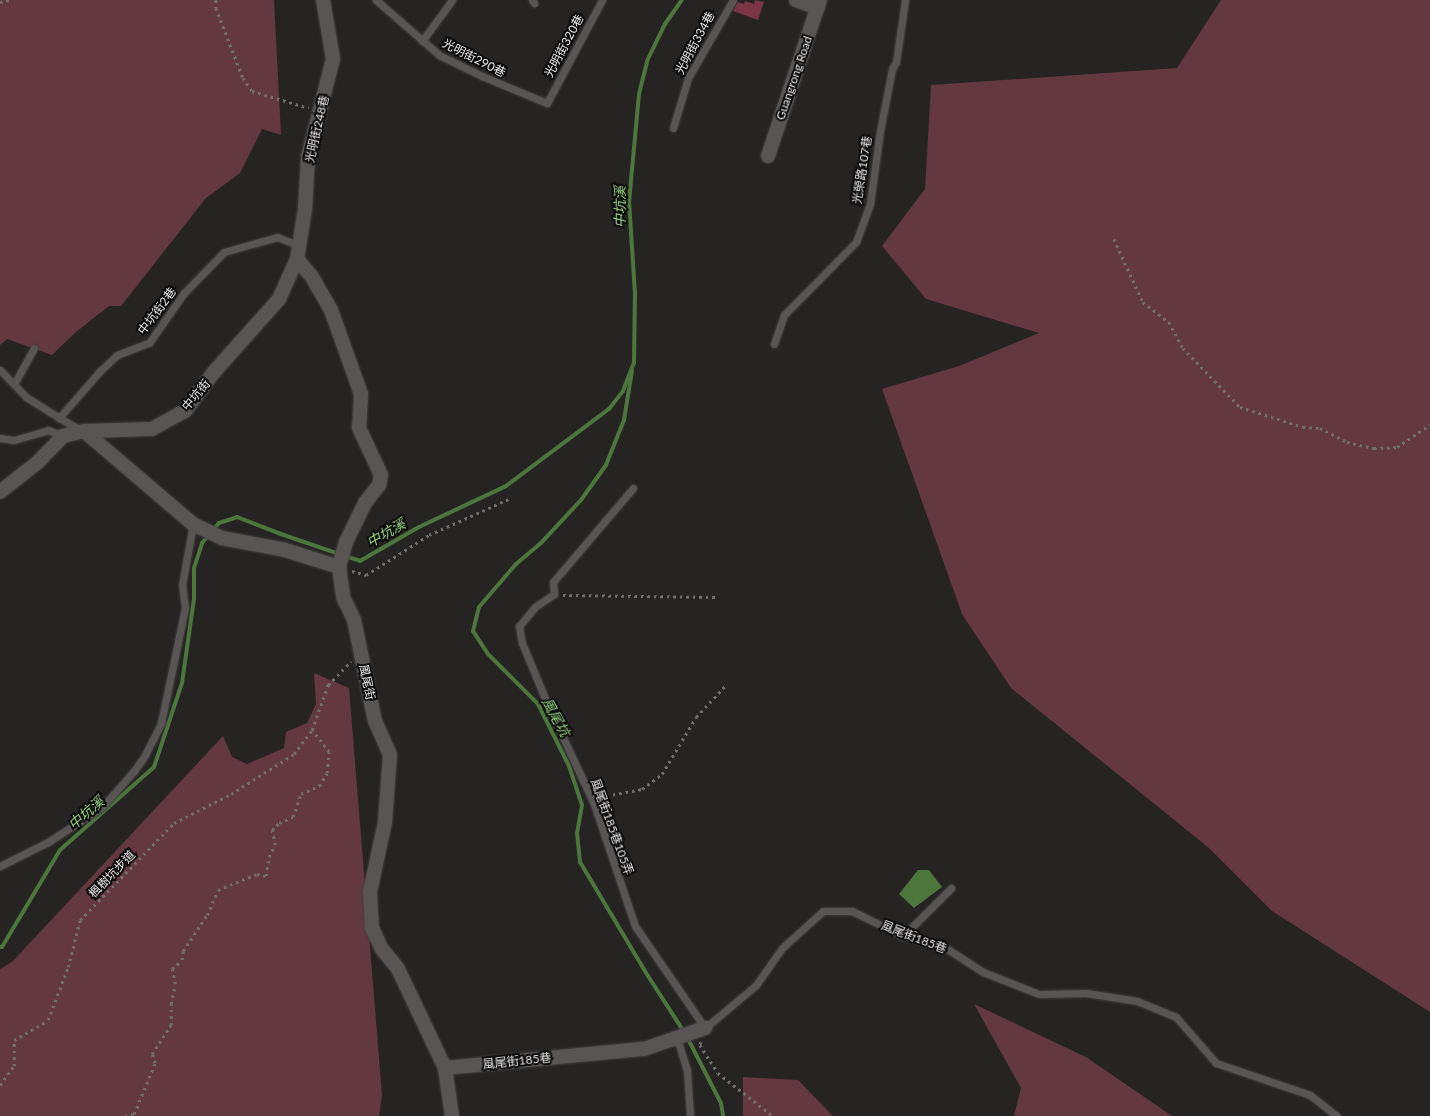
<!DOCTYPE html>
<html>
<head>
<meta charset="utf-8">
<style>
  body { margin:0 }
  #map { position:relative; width:1430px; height:1116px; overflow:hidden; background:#262323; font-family:Lato,"Noto Sans TC",sans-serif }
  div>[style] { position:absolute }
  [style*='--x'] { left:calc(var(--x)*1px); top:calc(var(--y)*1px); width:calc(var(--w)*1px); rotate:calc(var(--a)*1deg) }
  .green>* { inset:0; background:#643841 }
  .water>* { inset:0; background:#4b773c }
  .stream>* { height:4px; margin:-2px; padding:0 2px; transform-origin:2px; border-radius:2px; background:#4b773c }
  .building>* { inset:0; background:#7c3546 }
  .path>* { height:2.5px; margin-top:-1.25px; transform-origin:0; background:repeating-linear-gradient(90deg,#726f6f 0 2.5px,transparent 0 6.5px) }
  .roads { filter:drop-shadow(0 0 1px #434041) drop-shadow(0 0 1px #434041) }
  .service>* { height:7px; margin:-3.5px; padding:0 3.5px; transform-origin:3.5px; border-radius:3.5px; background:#595555 }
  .minor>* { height:14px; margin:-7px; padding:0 7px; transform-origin:7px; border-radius:7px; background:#595555 }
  span { translate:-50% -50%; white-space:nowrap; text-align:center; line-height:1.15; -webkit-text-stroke:4px #0e0d0d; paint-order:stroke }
  .street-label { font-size:12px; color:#e9e6e7 }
  .water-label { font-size:14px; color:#96d481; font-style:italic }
</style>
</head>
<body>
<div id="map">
  <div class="green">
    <div style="clip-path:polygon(0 0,274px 0,281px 135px,262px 129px,240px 173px,206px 198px,121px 306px,109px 306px,76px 332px,52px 355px,7px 339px,0 345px)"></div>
    <div style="clip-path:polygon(1221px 0,1430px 0,1430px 1012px,1272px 911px,1209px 848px,1011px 688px,962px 614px,882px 389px,959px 366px,1039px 333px,926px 299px,882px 246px,925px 189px,931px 85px,1177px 68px)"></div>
    <div style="clip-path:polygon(314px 673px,349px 688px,382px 1095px,379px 1116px,0 1116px,0 969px,12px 962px,223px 736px,232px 757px,247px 764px,284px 748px,286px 732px,307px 723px,316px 704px)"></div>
    <div style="clip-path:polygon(974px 1004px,1086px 1057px,1172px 1116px,1014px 1116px,1021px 1088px)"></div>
    <div style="clip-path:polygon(743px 1077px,798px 1080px,833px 1116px,743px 1116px)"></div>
  </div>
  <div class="water">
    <div style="clip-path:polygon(918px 870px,929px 870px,942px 887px,914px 908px,899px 894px)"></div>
  </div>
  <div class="stream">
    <div style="--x:632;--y:371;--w:50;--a:99.3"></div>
    <div style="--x:624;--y:420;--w:48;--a:111.8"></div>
    <div style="--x:606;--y:465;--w:43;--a:125.5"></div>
    <div style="--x:581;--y:500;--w:59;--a:132.9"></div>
    <div style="--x:541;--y:543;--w:33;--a:140"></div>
    <div style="--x:516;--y:564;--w:57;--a:130.7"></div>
    <div style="--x:479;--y:607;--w:25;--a:104"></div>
    <div style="--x:473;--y:631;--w:27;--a:57"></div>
    <div style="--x:488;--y:654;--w:71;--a:45"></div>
    <div style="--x:538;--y:704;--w:69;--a:63.4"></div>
    <div style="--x:569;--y:766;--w:41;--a:71.6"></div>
    <div style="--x:582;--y:805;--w:28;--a:100"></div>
    <div style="--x:577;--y:833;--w:29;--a:84"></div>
    <div style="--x:580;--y:862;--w:133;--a:59.2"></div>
    <div style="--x:648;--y:976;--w:70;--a:57.2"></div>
    <div style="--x:686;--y:1035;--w:76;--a:62.8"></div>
    <div style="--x:721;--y:1103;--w:13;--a:81"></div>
    <div style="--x:345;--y:556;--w:16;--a:18"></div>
    <div style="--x:360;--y:561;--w:68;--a:-30"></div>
    <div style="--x:419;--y:527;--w:96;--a:-25.2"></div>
    <div style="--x:506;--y:486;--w:129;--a:-36.8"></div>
    <div style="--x:609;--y:409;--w:23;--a:-52"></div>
    <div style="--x:623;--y:391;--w:30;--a:-69"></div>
    <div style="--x:634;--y:363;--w:69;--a:-89.2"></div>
    <div style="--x:635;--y:294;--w:92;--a:-93.7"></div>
    <div style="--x:629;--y:202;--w:108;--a:-84.7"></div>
    <div style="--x:639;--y:94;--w:34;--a:-76"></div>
    <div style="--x:647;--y:61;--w:41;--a:-64.1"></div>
    <div style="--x:665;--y:24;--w:29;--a:-55"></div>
    <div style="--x:0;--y:947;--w:2;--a:0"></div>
    <div style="--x:2;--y:947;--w:113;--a:-59.1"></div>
    <div style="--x:60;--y:850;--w:125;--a:-41.4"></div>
    <div style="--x:154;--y:767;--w:89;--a:-71.6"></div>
    <div style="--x:182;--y:683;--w:85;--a:-81.9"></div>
    <div style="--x:194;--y:599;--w:31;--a:-90"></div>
    <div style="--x:194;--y:568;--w:26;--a:-72"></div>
    <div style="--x:202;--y:543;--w:26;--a:-50"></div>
    <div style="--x:219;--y:523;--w:19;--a:-18"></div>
    <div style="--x:237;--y:517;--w:44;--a:21.3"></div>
    <div style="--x:278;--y:533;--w:65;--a:19"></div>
  </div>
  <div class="building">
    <div style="clip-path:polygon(755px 0,764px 2px,758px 20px,733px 11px,738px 2px,744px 4px,745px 1px,754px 4px)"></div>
  </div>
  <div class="path">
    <div style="--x:216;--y:0;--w:8;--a:90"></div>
    <div style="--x:216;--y:8;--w:75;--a:68.9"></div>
    <div style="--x:243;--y:78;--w:16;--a:55"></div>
    <div style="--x:252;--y:91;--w:59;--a:16.6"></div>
    <div style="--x:0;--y:2;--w:10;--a:-11"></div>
    <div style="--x:1114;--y:239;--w:69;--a:65.3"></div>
    <div style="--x:1143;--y:302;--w:33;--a:38"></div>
    <div style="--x:1169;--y:322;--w:30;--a:62"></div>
    <div style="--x:1183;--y:348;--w:82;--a:46"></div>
    <div style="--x:1240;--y:407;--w:66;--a:17.6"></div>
    <div style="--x:1303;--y:427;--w:17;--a:3"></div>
    <div style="--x:1320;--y:428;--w:30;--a:27"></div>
    <div style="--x:1347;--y:442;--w:28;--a:13"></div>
    <div style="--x:1374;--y:448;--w:23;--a:-2"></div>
    <div style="--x:1397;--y:447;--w:40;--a:-34"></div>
    <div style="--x:352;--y:571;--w:15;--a:16"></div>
    <div style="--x:366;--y:575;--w:75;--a:-32.4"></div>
    <div style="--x:429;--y:535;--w:90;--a:-24.3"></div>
    <div style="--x:563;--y:595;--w:154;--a:0.7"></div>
    <div style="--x:600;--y:797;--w:43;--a:-10.8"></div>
    <div style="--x:642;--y:789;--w:25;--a:-37"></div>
    <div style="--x:662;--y:774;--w:66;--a:-59.2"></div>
    <div style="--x:696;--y:717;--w:44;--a:-46.8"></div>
    <div style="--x:701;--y:1042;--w:3;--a:108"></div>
    <div style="--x:700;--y:1045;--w:33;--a:57"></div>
    <div style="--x:718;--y:1073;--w:70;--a:38"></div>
    <div style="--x:0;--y:1085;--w:24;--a:-54"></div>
    <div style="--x:14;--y:1066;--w:26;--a:-90"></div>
    <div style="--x:14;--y:1040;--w:39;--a:-30"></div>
    <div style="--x:48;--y:1020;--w:57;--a:-69.3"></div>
    <div style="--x:68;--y:967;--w:49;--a:-75.7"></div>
    <div style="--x:80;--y:920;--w:135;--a:-45.9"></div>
    <div style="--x:174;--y:823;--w:64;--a:-27"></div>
    <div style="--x:231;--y:794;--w:75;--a:-32.4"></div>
    <div style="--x:294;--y:754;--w:30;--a:-53"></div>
    <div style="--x:312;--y:730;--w:48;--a:-70.4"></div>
    <div style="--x:328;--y:685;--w:33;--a:-46"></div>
    <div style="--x:125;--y:1116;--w:9;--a:-13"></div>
    <div style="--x:134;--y:1114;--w:55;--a:-67.6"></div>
    <div style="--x:155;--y:1063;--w:9;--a:-108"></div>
    <div style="--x:152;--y:1054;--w:35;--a:-57"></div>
    <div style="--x:171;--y:1025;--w:21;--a:-90"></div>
    <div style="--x:171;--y:1004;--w:20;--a:-79"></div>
    <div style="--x:175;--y:984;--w:15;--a:-101"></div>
    <div style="--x:172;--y:969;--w:13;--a:-42"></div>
    <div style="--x:182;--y:960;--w:9;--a:-84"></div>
    <div style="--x:183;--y:951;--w:43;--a:-56.3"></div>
    <div style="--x:207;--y:915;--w:27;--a:-66"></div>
    <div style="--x:218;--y:890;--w:42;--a:-22.3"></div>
    <div style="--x:257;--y:874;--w:9;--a:13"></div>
    <div style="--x:266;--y:876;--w:19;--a:-81"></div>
    <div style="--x:269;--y:857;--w:13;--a:-63"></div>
    <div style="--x:275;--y:845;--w:15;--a:-101"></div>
    <div style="--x:272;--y:830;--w:10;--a:-45"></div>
    <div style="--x:279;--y:823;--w:15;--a:-23"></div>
    <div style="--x:293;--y:817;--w:24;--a:-71"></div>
    <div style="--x:301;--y:794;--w:20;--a:-24"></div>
    <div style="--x:319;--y:786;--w:15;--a:-58"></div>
    <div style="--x:327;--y:773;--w:21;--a:-85"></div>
    <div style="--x:329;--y:752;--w:28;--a:-128"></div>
  </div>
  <div class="roads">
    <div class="service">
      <div style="--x:376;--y:0;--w:84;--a:41.1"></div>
      <div style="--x:439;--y:55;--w:48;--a:26"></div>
      <div style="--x:482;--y:76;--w:70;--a:22.6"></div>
      <div style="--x:547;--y:103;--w:117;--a:-61.9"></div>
      <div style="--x:532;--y:0;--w:4;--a:56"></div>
      <div style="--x:422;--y:41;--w:51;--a:-53.8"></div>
      <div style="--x:673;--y:128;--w:52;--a:-73.3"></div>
      <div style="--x:688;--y:78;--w:90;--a:-60"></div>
      <div style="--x:774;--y:344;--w:31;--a:-71"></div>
      <div style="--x:784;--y:315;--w:103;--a:-45.4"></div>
      <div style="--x:856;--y:242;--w:40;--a:-69.8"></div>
      <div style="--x:870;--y:204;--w:74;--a:-82.2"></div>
      <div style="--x:880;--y:131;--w:63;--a:-79"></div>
      <div style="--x:892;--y:69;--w:8;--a:-60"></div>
      <div style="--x:896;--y:62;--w:63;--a:-81.7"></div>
      <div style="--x:0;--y:370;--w:37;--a:46"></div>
      <div style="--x:26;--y:397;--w:39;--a:32"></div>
      <div style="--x:14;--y:384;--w:41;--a:-60.9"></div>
      <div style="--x:81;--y:430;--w:25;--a:-151"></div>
      <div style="--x:59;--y:418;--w:62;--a:-48.9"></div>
      <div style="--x:100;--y:371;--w:23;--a:-43"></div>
      <div style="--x:117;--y:355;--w:34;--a:-21"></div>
      <div style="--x:149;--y:343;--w:61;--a:-55"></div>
      <div style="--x:184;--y:293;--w:57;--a:-45.7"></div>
      <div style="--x:224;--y:252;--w:55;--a:-15.8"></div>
      <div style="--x:277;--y:237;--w:19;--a:21"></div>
      <div style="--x:295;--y:244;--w:4;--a:76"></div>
      <div style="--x:0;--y:438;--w:14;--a:8"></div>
      <div style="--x:14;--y:440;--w:35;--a:-16"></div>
      <div style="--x:48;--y:430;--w:16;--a:22"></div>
      <div style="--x:633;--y:488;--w:123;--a:130.4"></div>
      <div style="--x:553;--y:582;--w:12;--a:85"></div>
      <div style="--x:554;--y:594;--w:23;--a:146"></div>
      <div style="--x:535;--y:607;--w:25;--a:130"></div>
      <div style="--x:519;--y:626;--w:17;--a:80"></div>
      <div style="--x:522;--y:643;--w:63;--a:67.5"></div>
      <div style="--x:546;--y:701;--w:114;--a:65"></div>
      <div style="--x:594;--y:804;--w:129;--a:71.4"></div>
      <div style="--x:635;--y:926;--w:124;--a:55.5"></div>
      <div style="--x:705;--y:1028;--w:67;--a:-40.1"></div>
      <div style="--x:756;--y:985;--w:45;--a:-54.9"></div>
      <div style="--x:782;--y:948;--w:55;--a:-42.1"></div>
      <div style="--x:823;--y:911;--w:29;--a:0"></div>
      <div style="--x:852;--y:911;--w:57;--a:26.1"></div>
      <div style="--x:903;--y:936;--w:45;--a:15.6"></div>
      <div style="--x:946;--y:948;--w:44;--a:33"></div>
      <div style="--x:983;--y:972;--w:60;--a:21.4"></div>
      <div style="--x:1039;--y:994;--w:47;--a:-1.2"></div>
      <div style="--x:1086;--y:993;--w:52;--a:8.9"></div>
      <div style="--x:1137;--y:1001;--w:42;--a:22.3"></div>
      <div style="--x:1176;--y:1017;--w:61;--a:49"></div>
      <div style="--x:1216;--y:1063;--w:99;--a:18.8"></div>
      <div style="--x:1310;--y:1095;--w:34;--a:38"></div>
      <div style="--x:0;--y:866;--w:54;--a:-26.6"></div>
      <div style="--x:48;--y:842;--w:64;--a:-32.9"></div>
      <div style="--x:102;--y:807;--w:48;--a:-48.4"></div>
      <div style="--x:134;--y:771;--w:19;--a:-55"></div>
      <div style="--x:145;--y:755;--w:36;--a:-63"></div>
      <div style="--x:161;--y:723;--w:117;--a:-78.2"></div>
      <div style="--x:185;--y:608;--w:23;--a:-97"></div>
      <div style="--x:182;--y:585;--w:62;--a:-79.8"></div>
      <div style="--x:903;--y:936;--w:68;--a:-45"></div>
      <div style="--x:677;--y:1038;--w:34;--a:73"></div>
      <div style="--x:687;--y:1070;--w:46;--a:86.3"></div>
    </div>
    <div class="minor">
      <div style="--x:796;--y:0;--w:23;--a:20"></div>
      <div style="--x:768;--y:156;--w:164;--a:-71.6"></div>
      <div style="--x:297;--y:259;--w:23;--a:50"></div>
      <div style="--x:312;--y:277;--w:38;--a:60"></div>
      <div style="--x:331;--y:310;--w:89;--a:70.3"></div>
      <div style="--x:361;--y:394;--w:34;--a:93"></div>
      <div style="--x:359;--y:428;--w:52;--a:64.9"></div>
      <div style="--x:381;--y:475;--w:10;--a:101"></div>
      <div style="--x:379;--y:485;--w:23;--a:128"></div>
      <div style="--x:365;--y:503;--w:43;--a:116"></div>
      <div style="--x:346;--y:542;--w:26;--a:106"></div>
      <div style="--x:339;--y:567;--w:30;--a:82"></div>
      <div style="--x:343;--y:597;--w:25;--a:64"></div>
      <div style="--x:354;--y:620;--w:103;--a:78.3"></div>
      <div style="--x:375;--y:721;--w:37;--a:66"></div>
      <div style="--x:390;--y:755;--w:67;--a:94.3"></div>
      <div style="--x:385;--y:822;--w:72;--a:102.1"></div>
      <div style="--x:370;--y:892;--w:36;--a:87"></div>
      <div style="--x:372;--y:928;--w:23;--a:65"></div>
      <div style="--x:382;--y:949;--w:26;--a:51"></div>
      <div style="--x:398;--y:969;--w:110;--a:64.6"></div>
      <div style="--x:445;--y:1068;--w:49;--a:81.7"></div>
      <div style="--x:84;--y:431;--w:143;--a:40.5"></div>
      <div style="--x:193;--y:524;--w:32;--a:26"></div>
      <div style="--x:222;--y:538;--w:64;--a:10.8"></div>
      <div style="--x:285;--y:550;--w:57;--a:17.5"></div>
      <div style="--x:0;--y:492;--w:48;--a:-38.3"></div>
      <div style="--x:38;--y:462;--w:36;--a:-46"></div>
      <div style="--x:63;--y:436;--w:22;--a:-13"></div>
      <div style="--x:84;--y:431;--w:68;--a:-1.7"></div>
      <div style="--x:152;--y:429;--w:38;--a:-29"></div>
      <div style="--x:185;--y:411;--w:49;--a:-53.4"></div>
      <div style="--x:214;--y:372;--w:98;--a:-48.3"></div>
      <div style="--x:279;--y:299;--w:44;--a:-65.8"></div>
      <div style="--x:297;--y:259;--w:51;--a:-80.9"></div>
      <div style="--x:305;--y:209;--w:52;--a:-86.7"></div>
      <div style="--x:308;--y:157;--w:101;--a:-75.7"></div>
      <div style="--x:333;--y:59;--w:60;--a:-99.6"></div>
      <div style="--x:445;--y:1068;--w:200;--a:-5.5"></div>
      <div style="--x:644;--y:1049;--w:65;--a:-19"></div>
    </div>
  </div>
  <div class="street-label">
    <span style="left:695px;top:43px;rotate:-62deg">光明街334巷</span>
    <span style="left:564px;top:46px;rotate:-62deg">光明街320巷</span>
    <span style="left:474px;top:58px;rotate:27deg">光明街290巷</span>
    <span style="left:794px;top:78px;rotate:-71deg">Guangrong Road</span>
    <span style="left:317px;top:129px;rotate:-77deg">光明街248巷</span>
    <span style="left:862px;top:170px;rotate:-81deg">光榮路107巷</span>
    <span style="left:157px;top:311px;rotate:-53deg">中坑街2巷</span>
    <span style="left:196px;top:395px;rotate:-50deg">中坑街</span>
    <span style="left:367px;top:682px;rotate:78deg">風尾街</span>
    <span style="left:612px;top:827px;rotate:70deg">風尾街185巷105弄</span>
    <span style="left:112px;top:874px;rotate:-46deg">楓樹坑步道</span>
    <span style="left:914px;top:937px;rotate:21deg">風尾街185巷</span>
    <span style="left:517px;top:1061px;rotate:-6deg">風尾街185巷</span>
  </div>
  <div class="water-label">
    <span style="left:620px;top:207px;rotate:-90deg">中坑溪</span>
    <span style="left:386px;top:533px;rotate:-30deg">中坑溪</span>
    <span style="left:556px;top:717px;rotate:61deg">風尾坑</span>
    <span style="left:86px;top:813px;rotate:-41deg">中坑溪</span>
  </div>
</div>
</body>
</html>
